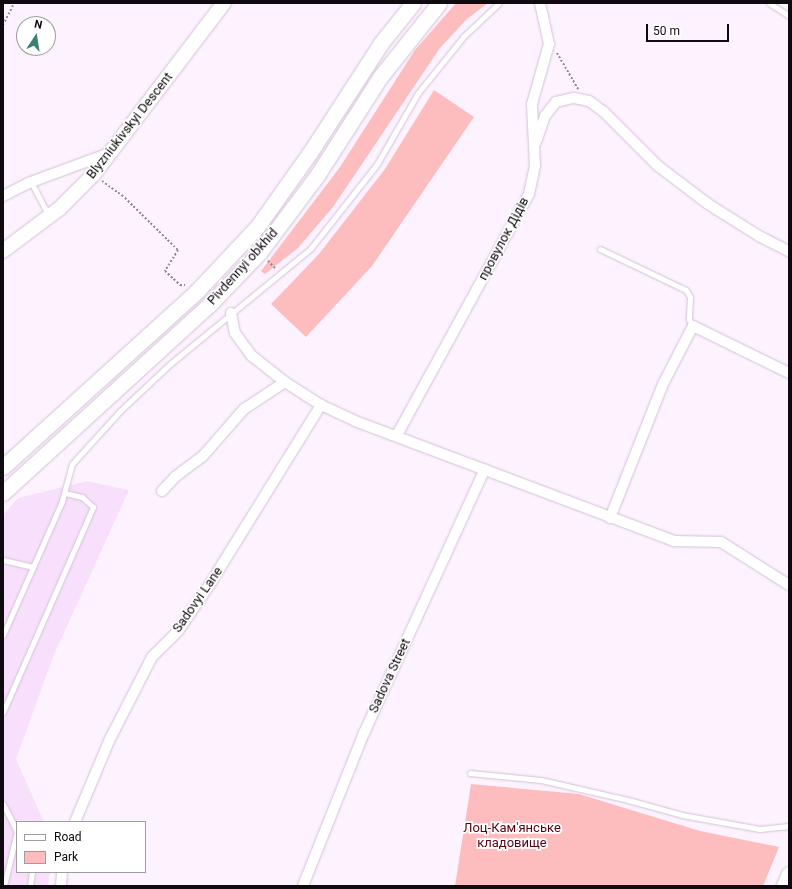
<!DOCTYPE html>
<html>
<head>
<meta charset="utf-8">
<style>
  body { margin:0 }
  #map { position:relative; width:792px; height:889px; overflow:hidden; background:#fdf2ff; font-family:Roboto,sans-serif }
  div>[style] { position:absolute }
  [style*='--x'] { left:calc(var(--x)*1px); top:calc(var(--y)*1px); width:calc(var(--w)*1px); rotate:calc(var(--a)*1deg) }
  .built>* { inset:0; background:#f8e0fc }
  .green>* { inset:0; background:#fdbdbe }
  .path>* { height:2px; margin-top:-1px; transform-origin:0; background:repeating-linear-gradient(90deg,#918993 0 2px,transparent 0 4px) }
  .roads { filter:drop-shadow(0 0 1px #d2c1d5) drop-shadow(0 0 1px #d2c1d5) }
  .lane>* { height:5px; margin:-2.5px; padding:0 2.5px; transform-origin:2.5px; border-radius:2.5px; background:#fff }
  .street>* { height:10px; margin:-5px; padding:0 5px; transform-origin:5px; border-radius:5px; background:#fff }
  .secondary>* { height:14px; margin:-7px; padding:0 7px; transform-origin:7px; border-radius:7px; background:#fff }
  .primary>* { height:15px; margin:-7.5px; padding:0 7.5px; transform-origin:7.5px; border-radius:7.5px; background:#fff }
  span { translate:-50% -50%; white-space:nowrap; text-align:center; line-height:1.15; -webkit-text-stroke:3.5px #fff; paint-order:stroke }
  .street-label { font-size:13px; color:#0f0910 }
  .park-label { font-size:13px; color:#590013 }
  .frame { position:absolute; inset:0; border:4px solid #0f0910; pointer-events:none }
  .legend { position:absolute; left:16px; top:821px; width:130px; height:52px; box-sizing:border-box; background:#fff; border:1px solid #9f9d9f; margin:0; padding:5px 7px; list-style:none; font-size:12px; color:#0f0910 }
  .legend li { display:flex; align-items:center; gap:8px; height:20px }
  .legend b { width:20px; border:1px solid #9f9d9f }
  .north { position:absolute; left:16px; top:16px; width:40px; height:40px; box-sizing:border-box; background:#fff; border:1px solid #9f9d9f; border-radius:50%; rotate:12deg; font-size:11px; font-weight:700; line-height:16px; text-align:center; color:#0f0910 }
  .north::after { content:''; display:block; margin:auto; width:14px; height:18px; background:#3c8074; clip-path:polygon(50% 0,100% 100%,50% 72%,0 100%) }
  .scale { position:absolute; left:646px; top:24px; width:83px; height:18px; box-sizing:border-box; border:2px solid #0f0910; border-top:0; padding-left:5px; font-size:12px; line-height:14px; white-space:nowrap; color:#0f0910; -webkit-text-stroke:3px #fff; paint-order:stroke }
</style>
</head>
<body>
<div id="map">
  <div class="built">
    <div style="clip-path:polygon(87px 481px,129px 490px,53px 657px,16px 759px,44px 822px,17px 822px,17px 872px,50px 872px,48px 886px,3px 886px,3px 515px,18px 498px)"></div>
  </div>
  <div class="green">
    <div style="clip-path:polygon(456px 3px,488px 3px,467px 19px,440px 48px,333px 207px,298px 248px,265px 274px,261px 271px,340px 167px,415px 50px)"></div>
    <div style="clip-path:polygon(434px 90px,474px 117px,372px 266px,306px 337px,271px 304px,319px 254px,385px 169px)"></div>
    <div style="clip-path:polygon(471px 784px,579px 794px,700px 831px,779px 847px,763px 886px,455px 886px)"></div>
  </div>
  <div class="path">
    <div style="--x:3;--y:25;--w:25;--a:-63"></div>
    <div style="--x:557;--y:53;--w:42;--a:59.7"></div>
    <div style="--x:102;--y:181;--w:29;--a:36"></div>
    <div style="--x:125;--y:198;--w:74;--a:44.5"></div>
    <div style="--x:178;--y:250;--w:25;--a:122"></div>
    <div style="--x:165;--y:271;--w:21;--a:43"></div>
    <div style="--x:180;--y:285;--w:5;--a:0"></div>
    <div style="--x:268;--y:261;--w:10;--a:45"></div>
  </div>
  <div class="roads">
    <div class="lane">
      <div style="--x:769;--y:3;--w:24;--a:33"></div>
      <div style="--x:31;--y:182;--w:38;--a:62"></div>
      <div style="--x:600;--y:249;--w:95;--a:25.5"></div>
      <div style="--x:686;--y:290;--w:8;--a:60"></div>
      <div style="--x:690;--y:297;--w:22;--a:93"></div>
      <div style="--x:689;--y:319;--w:8;--a:60"></div>
      <div style="--x:3;--y:560;--w:31;--a:13"></div>
      <div style="--x:3;--y:635;--w:146;--a:-66.2"></div>
      <div style="--x:62;--y:501;--w:38;--a:-75"></div>
      <div style="--x:72;--y:464;--w:73;--a:-47.8"></div>
      <div style="--x:121;--y:410;--w:67;--a:-43.2"></div>
      <div style="--x:170;--y:364;--w:183;--a:-39.4"></div>
      <div style="--x:311;--y:248;--w:107;--a:-51.8"></div>
      <div style="--x:377;--y:164;--w:82;--a:-60"></div>
      <div style="--x:418;--y:93;--w:73;--a:-51.1"></div>
      <div style="--x:464;--y:36;--w:48;--a:-43.3"></div>
      <div style="--x:3;--y:712;--w:224;--a:-66.3"></div>
      <div style="--x:93;--y:507;--w:15;--a:-138"></div>
      <div style="--x:82;--y:497;--w:17;--a:-167"></div>
      <div style="--x:470;--y:773;--w:71;--a:5.6"></div>
      <div style="--x:541;--y:780;--w:89;--a:12.9"></div>
      <div style="--x:628;--y:800;--w:56;--a:15.5"></div>
      <div style="--x:682;--y:815;--w:79;--a:10.2"></div>
      <div style="--x:760;--y:829;--w:29;--a:-6"></div>
      <div style="--x:3;--y:804;--w:31;--a:63"></div>
      <div style="--x:4;--y:886;--w:57;--a:-76.7"></div>
      <div style="--x:30;--y:886;--w:14;--a:-82"></div>
    </div>
    <div class="street">
      <div style="--x:536;--y:142;--w:28;--a:-71"></div>
      <div style="--x:545;--y:116;--w:18;--a:-52"></div>
      <div style="--x:556;--y:102;--w:18;--a:-13"></div>
      <div style="--x:574;--y:98;--w:15;--a:11"></div>
      <div style="--x:589;--y:101;--w:17;--a:36"></div>
      <div style="--x:603;--y:111;--w:78;--a:45"></div>
      <div style="--x:658;--y:166;--w:63;--a:37.2"></div>
      <div style="--x:708;--y:204;--w:60;--a:32.1"></div>
      <div style="--x:759;--y:236;--w:34;--a:27"></div>
      <div style="--x:3;--y:196;--w:31;--a:-27"></div>
      <div style="--x:31;--y:182;--w:84;--a:-20.2"></div>
      <div style="--x:231;--y:313;--w:20;--a:79"></div>
      <div style="--x:235;--y:333;--w:29;--a:54"></div>
      <div style="--x:252;--y:356;--w:42;--a:38.2"></div>
      <div style="--x:285;--y:382;--w:43;--a:32.6"></div>
      <div style="--x:321;--y:405;--w:38;--a:25"></div>
      <div style="--x:355;--y:421;--w:341;--a:20.6"></div>
      <div style="--x:674;--y:541;--w:47;--a:1.2"></div>
      <div style="--x:721;--y:542;--w:80;--a:32.3"></div>
      <div style="--x:397;--y:435;--w:275;--a:-61.3"></div>
      <div style="--x:529;--y:194;--w:29;--a:-78"></div>
      <div style="--x:535;--y:166;--w:62;--a:-92.8"></div>
      <div style="--x:532;--y:104;--w:62;--a:-74.2"></div>
      <div style="--x:549;--y:44;--w:42;--a:-102.4"></div>
      <div style="--x:162;--y:491;--w:19;--a:-47"></div>
      <div style="--x:175;--y:477;--w:34;--a:-37"></div>
      <div style="--x:202;--y:457;--w:64;--a:-48.8"></div>
      <div style="--x:244;--y:409;--w:49;--a:-33.4"></div>
      <div style="--x:610;--y:518;--w:144;--a:-68.4"></div>
      <div style="--x:663;--y:384;--w:65;--a:-62.7"></div>
      <div style="--x:693;--y:326;--w:107;--a:26.1"></div>
      <div style="--x:75;--y:822;--w:88;--a:-67.2"></div>
      <div style="--x:109;--y:741;--w:94;--a:-62.9"></div>
      <div style="--x:152;--y:657;--w:38;--a:-45"></div>
      <div style="--x:179;--y:630;--w:55;--a:-56"></div>
      <div style="--x:210;--y:584;--w:211;--a:-58.2"></div>
      <div style="--x:61;--y:886;--w:14;--a:-86"></div>
      <div style="--x:303;--y:886;--w:165;--a:-68.3"></div>
      <div style="--x:364;--y:733;--w:290;--a:-65.4"></div>
    </div>
    <div class="secondary">
      <div style="--x:3;--y:251;--w:70;--a:-36.9"></div>
      <div style="--x:59;--y:209;--w:49;--a:-45"></div>
      <div style="--x:94;--y:174;--w:215;--a:-52.8"></div>
      <div style="--x:784;--y:886;--w:13;--a:-67"></div>
    </div>
    <div class="primary">
      <div style="--x:3;--y:467;--w:261;--a:-42.2"></div>
      <div style="--x:196;--y:292;--w:89;--a:-46.8"></div>
      <div style="--x:257;--y:227;--w:90;--a:-54.5"></div>
      <div style="--x:309;--y:154;--w:132;--a:-57"></div>
      <div style="--x:381;--y:43;--w:51;--a:-51.3"></div>
      <div style="--x:3;--y:493;--w:279;--a:-42.4"></div>
      <div style="--x:209;--y:305;--w:72;--a:-46.1"></div>
      <div style="--x:259;--y:253;--w:99;--a:-53.2"></div>
      <div style="--x:318;--y:174;--w:117;--a:-57.3"></div>
      <div style="--x:381;--y:76;--w:93;--a:-51.5"></div>
    </div>
  </div>
  <div class="street-label">
    <span style="left:130px;top:126px;rotate:-52deg">Blyzniukivskyi Descent</span>
    <span style="left:504px;top:239px;rotate:-62deg">провулок Дідів</span>
    <span style="left:243px;top:267px;rotate:-48deg">Pivdennyi obkhid</span>
    <span style="left:198px;top:600px;rotate:-55deg">Sadovyi Lane</span>
    <span style="left:390px;top:676px;rotate:-65deg">Sadova Street</span>
  </div>
  <div class="park-label">
    <span style="left:512px;top:836px">Лоц-Кам'янcьке<br>кладовище</span>
  </div>
  <div class="frame"></div>
  <ul class="legend">
  <li><b style="height:5px;background:#fff"></b>Road</li>
  <li><b style="height:11px;background:#fdbdbe"></b>Park</li>
  </ul>
  <div class="north">N</div>
  <div class="scale">50 m</div>
</div>
</body>
</html>
